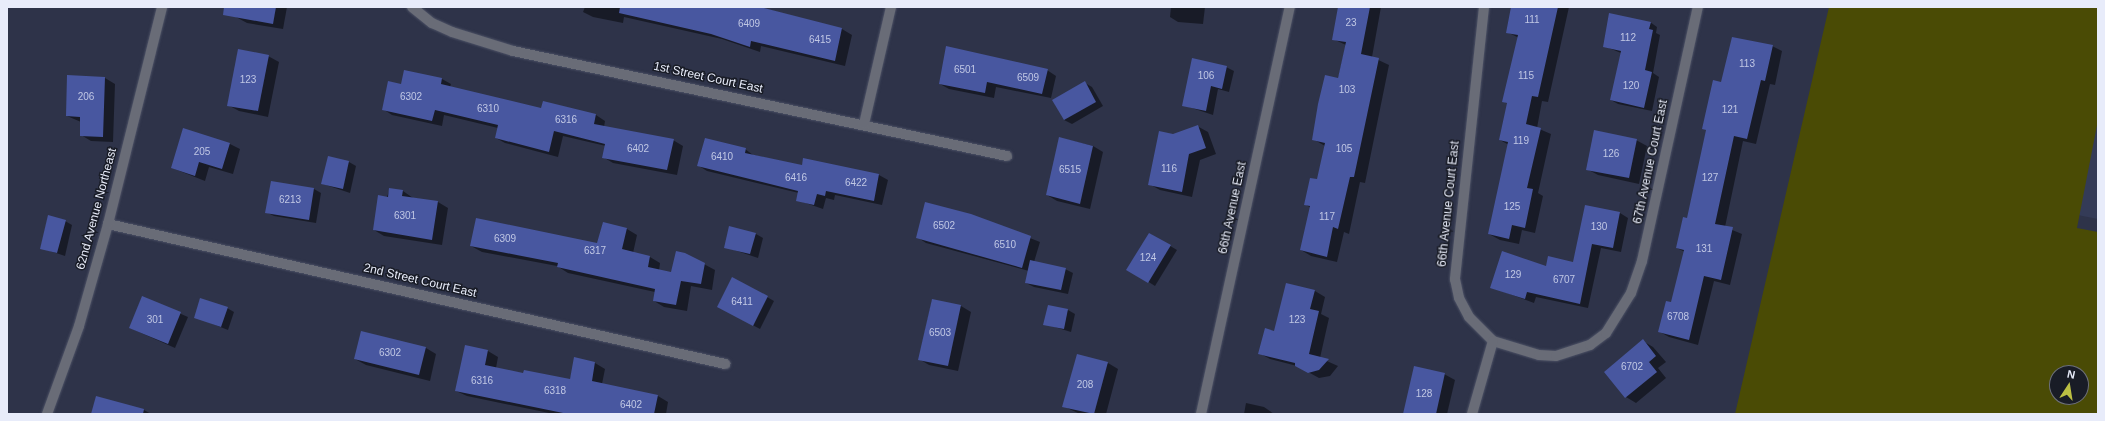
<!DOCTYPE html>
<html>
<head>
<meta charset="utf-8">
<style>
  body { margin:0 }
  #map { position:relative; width:2105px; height:421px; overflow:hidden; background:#2e3349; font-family:Arial,sans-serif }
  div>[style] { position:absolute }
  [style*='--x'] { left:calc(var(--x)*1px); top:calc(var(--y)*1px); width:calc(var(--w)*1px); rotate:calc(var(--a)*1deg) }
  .built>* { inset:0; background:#343b57 }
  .green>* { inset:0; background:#4a4b05 }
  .shadow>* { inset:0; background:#0007 }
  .building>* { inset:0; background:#4857a0 }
  .roads { filter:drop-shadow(0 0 1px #4c5165) drop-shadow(0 0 1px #4c5165) }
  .minor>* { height:10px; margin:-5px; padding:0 5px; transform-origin:5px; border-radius:5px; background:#696c77 }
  span { translate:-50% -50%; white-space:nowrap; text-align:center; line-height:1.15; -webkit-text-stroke:3px #191c26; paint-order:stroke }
  .number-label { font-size:10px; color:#c0c7e4 }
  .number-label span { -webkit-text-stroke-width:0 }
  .street-label { font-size:12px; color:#e8ecfa }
  .frame { position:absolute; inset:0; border:8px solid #e8ecfa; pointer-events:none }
  .north { position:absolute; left:2049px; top:365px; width:40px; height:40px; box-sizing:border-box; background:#191c26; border:1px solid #6c6f7b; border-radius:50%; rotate:12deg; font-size:11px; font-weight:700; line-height:16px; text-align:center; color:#e8ecfa }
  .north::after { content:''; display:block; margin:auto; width:14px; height:18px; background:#bcbf43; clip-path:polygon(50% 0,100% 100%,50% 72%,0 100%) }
</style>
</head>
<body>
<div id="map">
  <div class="built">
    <div style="clip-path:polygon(2098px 7px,2098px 219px,2052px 210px)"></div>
  </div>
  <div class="green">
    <div style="clip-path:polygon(evenodd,1829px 7px,2098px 7px,2098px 120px,2077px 228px,2098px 232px,2098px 414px,1735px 414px,1829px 7px,2057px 373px,2081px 373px,2081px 397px,2057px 397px,2057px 373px)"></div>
  </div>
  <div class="shadow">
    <div style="clip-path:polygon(238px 7px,287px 7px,283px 29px,247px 23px,236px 17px)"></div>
    <div style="clip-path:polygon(585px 7px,758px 7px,842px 29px,852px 35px,845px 66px,761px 46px,760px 52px,722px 39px,624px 17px,623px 23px,593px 17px,583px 12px)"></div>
    <div style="clip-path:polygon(1171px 7px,1205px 7px,1203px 24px,1178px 22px,1170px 17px)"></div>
    <div style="clip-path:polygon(1339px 7px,1381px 7px,1372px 57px,1389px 65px,1365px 183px,1360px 182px,1349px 234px,1344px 232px,1337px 262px,1311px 256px,1301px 250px,1311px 208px,1305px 204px,1318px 181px,1325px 146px,1313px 139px,1338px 79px,1346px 45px,1333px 39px)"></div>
    <div style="clip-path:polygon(1512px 7px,1569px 7px,1548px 102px,1542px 101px,1537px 128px,1551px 134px,1538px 193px,1543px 196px,1535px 233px,1522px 230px,1519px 244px,1500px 240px,1489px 234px,1509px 145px,1500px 140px,1508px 104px,1503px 101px,1519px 38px,1507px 32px)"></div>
    <div style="clip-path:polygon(1650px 22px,1657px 27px,1656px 33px,1660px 35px,1653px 73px,1659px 77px,1652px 111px,1618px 104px,1611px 100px,1621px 53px,1604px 46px)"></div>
    <div style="clip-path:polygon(1772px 46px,1782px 51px,1775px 85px,1770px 84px,1756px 144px,1743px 141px,1725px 227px,1742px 234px,1730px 285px,1714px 281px,1698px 345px,1669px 337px,1660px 332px,1672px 303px,1685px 252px,1677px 248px,1688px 219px,1707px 131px,1703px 128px,1722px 83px)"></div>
    <div style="clip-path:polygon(268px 56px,279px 62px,268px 117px,239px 111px,228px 105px)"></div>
    <div style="clip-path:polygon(1226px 67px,1234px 71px,1229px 92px,1218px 89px,1213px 115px,1183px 105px)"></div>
    <div style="clip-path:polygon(1047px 70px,1056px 76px,1051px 98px,996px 87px,994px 98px,949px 89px,940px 84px)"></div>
    <div style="clip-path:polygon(68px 76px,105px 78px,115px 84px,113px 142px,91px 141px,81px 135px,81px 122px,67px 116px)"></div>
    <div style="clip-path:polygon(442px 79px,451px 84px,450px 87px,542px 110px,596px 115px,605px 121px,604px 127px,673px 140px,683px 146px,677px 175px,613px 163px,603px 157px,606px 146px,563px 136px,558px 157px,505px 143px,496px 138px,498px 128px,444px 115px,442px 126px,392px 115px,383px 109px,401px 85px)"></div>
    <div style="clip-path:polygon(1085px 83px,1092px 87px,1103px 106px,1072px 124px,1064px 120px)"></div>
    <div style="clip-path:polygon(1197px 126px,1208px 132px,1216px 154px,1200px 160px,1192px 197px,1160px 190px,1149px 184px,1173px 135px)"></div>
    <div style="clip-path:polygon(184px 130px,230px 144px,240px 149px,233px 174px,209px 167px,205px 181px,172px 168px)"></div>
    <div style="clip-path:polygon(1060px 138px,1093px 146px,1103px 152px,1090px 209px,1057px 201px,1047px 195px)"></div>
    <div style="clip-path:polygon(1636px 140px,1647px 146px,1639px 184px,1598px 175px,1587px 169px)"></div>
    <div style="clip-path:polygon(745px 149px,753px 155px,802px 166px,804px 159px,879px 175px,888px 180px,882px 205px,835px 195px,834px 200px,826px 198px,823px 209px,797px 200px,799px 193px,707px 171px,699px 166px)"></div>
    <div style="clip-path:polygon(349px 162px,356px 166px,350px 193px,323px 184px)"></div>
    <div style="clip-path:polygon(272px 182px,314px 189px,321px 193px,316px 223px,274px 216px,266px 212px)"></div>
    <div style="clip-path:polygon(390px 189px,403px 191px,413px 198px,438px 202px,448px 208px,442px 245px,384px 236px,374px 230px)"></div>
    <div style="clip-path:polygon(1620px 213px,1628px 218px,1621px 252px,1601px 248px,1588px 308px,1536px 297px,1534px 303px,1491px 287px,1547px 267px,1574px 263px)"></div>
    <div style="clip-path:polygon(971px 215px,1040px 242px,1034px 262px,1065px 269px,1073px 273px,1068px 294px,1034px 287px,1026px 283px,1029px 271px,926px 243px,917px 237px)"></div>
    <div style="clip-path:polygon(65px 221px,72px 225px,65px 256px,41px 248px)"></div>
    <div style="clip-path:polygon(603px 223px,627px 229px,637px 235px,633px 253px,650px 257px,660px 263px,659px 271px,672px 273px,685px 254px,715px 270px,712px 290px,691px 286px,687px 311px,664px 307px,654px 301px,655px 292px,568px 273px,557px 266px,482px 252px,471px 246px,598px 244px)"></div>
    <div style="clip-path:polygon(756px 234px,763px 238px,758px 258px,725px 247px)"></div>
    <div style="clip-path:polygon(1150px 234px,1177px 250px,1155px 286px,1128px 269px)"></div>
    <div style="clip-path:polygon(1287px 284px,1315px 291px,1325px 297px,1321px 314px,1329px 318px,1320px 358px,1338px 366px,1330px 376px,1319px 378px,1297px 366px,1270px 359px,1259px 353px,1275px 332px)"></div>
    <div style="clip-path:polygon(142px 297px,188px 317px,175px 348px,130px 328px)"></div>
    <div style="clip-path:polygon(767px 297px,774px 301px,760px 329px,726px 311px)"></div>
    <div style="clip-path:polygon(932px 300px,961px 306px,971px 312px,958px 371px,929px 365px,919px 359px)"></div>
    <div style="clip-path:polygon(227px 308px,234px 312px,228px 330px,195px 317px)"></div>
    <div style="clip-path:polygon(1068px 310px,1075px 314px,1071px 332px,1045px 324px)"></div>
    <div style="clip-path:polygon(362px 332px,426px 348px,436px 354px,430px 381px,366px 365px,355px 359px)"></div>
    <div style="clip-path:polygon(1643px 341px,1653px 347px,1666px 362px,1658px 368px,1666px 378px,1636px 403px,1626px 397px,1605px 372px)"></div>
    <div style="clip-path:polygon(466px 346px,488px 351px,498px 357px,496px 368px,524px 374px,570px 380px,575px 359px,595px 363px,605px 369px,602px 384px,658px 396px,668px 402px,666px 414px,554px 414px,467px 396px,456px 391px)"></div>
    <div style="clip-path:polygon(1108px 363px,1118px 369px,1106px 414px,1080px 414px,1063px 406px)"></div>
    <div style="clip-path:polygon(1444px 374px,1455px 380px,1447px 414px,1404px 414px)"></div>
    <div style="clip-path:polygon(1246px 403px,1264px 407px,1274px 414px,1244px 414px)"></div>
    <div style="clip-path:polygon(144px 410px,151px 414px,92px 414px)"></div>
  </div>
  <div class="building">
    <div style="clip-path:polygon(224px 7px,276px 7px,273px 24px,223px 15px)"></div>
    <div style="clip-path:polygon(620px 7px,760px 7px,842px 28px,835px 61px,751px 41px,750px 47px,711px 34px,619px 13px)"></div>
    <div style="clip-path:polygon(1338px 7px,1370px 7px,1361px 54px,1379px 58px,1354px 177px,1350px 177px,1338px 229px,1333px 227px,1327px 257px,1300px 250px,1310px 206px,1304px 205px,1310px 178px,1317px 179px,1325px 143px,1312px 140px,1318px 104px,1325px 75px,1338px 78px,1346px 42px,1332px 40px)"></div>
    <div style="clip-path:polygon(1511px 7px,1558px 7px,1538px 97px,1532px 96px,1526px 124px,1541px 128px,1527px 188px,1533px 189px,1525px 228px,1512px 225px,1509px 239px,1488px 234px,1508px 142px,1499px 140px,1507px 103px,1502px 102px,1518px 35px,1506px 33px)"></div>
    <div style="clip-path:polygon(1609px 13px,1651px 22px,1649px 29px,1653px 30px,1645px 70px,1652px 72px,1644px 108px,1610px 100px,1621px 51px,1603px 47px)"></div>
    <div style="clip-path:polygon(1732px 37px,1773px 45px,1765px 81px,1761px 80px,1747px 139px,1734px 136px,1715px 224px,1733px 227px,1721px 280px,1704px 276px,1689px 340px,1658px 332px,1666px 301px,1671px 302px,1684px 250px,1676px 248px,1683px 217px,1687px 218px,1706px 130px,1702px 129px,1713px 80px,1721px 82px)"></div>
    <div style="clip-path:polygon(946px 46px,1048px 69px,1042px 94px,987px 82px,985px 93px,939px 84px)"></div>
    <div style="clip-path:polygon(238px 49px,269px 55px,258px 111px,227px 106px)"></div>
    <div style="clip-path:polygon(1192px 58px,1227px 66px,1222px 89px,1211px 86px,1206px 111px,1182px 106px)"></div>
    <div style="clip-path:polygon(404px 70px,442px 78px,441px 84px,541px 108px,543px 101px,596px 114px,594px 124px,674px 139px,667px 170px,602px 158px,605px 144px,554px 131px,549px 152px,495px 138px,498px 125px,435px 110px,432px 121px,382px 110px,388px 81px,401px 84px)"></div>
    <div style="clip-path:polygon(67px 75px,105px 77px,103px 137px,80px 136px,80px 117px,66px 116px)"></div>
    <div style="clip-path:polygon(1085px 81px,1096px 102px,1064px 120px,1052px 100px)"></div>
    <div style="clip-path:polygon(1198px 125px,1206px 148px,1189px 154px,1182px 192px,1148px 185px,1159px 131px,1173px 134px)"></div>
    <div style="clip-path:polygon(183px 128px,230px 143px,222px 169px,199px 162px,195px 176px,171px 168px)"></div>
    <div style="clip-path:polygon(1594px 130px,1637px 139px,1629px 178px,1586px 170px)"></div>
    <div style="clip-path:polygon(1059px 137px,1093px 146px,1080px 204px,1046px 195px)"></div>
    <div style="clip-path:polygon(705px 138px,746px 148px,745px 153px,802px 165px,803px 158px,879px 174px,874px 201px,826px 191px,825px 196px,817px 194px,814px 205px,796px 201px,798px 191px,697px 166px)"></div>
    <div style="clip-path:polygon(328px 156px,349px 161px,343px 189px,321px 184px)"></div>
    <div style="clip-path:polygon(271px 181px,314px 188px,309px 220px,265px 213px)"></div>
    <div style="clip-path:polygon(389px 188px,403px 190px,402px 196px,438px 201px,432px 240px,373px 230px,378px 195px,388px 197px)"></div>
    <div style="clip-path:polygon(925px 202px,971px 214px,1031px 236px,1022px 268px,916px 238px)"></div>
    <div style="clip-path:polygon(1585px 205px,1620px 212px,1613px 248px,1592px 244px,1580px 304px,1527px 292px,1525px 299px,1490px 288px,1502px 251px,1546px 266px,1548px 256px,1573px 262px)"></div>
    <div style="clip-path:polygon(48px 215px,66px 220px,57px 253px,40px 249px)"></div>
    <div style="clip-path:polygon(476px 218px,597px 243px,603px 222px,627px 228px,622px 249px,650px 256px,648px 267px,671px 272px,676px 251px,685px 253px,705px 263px,701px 284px,681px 281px,676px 305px,653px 301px,655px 289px,557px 267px,558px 263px,470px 246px)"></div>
    <div style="clip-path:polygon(729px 226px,756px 233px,750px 254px,724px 248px)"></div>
    <div style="clip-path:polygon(1149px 233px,1171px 245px,1148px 283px,1126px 270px)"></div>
    <div style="clip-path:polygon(1030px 260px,1066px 268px,1061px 290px,1025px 283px)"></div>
    <div style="clip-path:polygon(732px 277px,768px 296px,753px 326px,717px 307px)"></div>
    <div style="clip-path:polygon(1286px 283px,1315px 290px,1310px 309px,1319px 311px,1309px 354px,1329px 359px,1319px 370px,1308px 373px,1295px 366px,1295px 363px,1258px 354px,1265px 328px,1274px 331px)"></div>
    <div style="clip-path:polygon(142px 296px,181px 312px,168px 344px,129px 328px)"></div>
    <div style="clip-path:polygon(200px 298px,228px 307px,221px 327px,194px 318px)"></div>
    <div style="clip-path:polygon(932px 299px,961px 305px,948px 366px,918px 360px)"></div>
    <div style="clip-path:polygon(1048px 305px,1068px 309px,1064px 329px,1043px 325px)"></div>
    <div style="clip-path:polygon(361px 331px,426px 347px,419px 375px,354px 359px)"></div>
    <div style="clip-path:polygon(1643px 339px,1656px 356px,1649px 362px,1657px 372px,1625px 398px,1604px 372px)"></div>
    <div style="clip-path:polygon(465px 345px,488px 350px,485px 365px,523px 373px,524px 370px,570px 379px,574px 357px,595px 362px,592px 381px,658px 395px,654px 414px,568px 414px,455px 391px)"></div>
    <div style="clip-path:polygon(1077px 354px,1108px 362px,1094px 414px,1062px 407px)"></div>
    <div style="clip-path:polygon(1414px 366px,1445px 373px,1436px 414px,1403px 414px)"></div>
    <div style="clip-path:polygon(96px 396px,144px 409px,143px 414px,91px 414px)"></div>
  </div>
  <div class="roads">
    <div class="minor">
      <div style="--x:412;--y:7;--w:26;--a:39"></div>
      <div style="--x:432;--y:23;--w:22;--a:24"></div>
      <div style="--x:452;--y:32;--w:64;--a:17.3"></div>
      <div style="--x:513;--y:51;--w:505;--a:12"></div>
      <div style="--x:1484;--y:7;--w:274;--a:96.1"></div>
      <div style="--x:1455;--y:279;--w:19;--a:78"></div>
      <div style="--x:1459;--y:298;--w:21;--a:62"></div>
      <div style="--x:1469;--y:317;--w:34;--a:45"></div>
      <div style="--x:1493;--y:341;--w:48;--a:16.9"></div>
      <div style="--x:1539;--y:355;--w:17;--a:3"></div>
      <div style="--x:1556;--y:356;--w:36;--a:-18"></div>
      <div style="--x:1590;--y:345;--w:20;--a:-37"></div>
      <div style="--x:1606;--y:333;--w:47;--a:-58"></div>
      <div style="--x:1631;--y:293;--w:34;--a:-71"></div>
      <div style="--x:1642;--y:261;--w:260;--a:-77.6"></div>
      <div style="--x:864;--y:124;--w:120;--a:-77"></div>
      <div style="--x:108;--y:224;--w:633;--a:12.78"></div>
      <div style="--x:47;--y:414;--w:94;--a:-70"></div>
      <div style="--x:79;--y:326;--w:106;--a:-74.1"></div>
      <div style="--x:108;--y:224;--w:224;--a:-76"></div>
      <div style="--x:1201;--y:414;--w:417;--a:-77.7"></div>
      <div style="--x:1472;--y:414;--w:76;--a:-74"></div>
    </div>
  </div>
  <div class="number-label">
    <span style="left:1532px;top:20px">111</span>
    <span style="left:1351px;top:23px">23</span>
    <span style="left:749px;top:24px">6409</span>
    <span style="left:1628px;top:38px">112</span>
    <span style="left:820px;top:40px">6415</span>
    <span style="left:1747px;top:64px">113</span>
    <span style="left:965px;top:70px">6501</span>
    <span style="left:1206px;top:76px">106</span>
    <span style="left:1526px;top:76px">115</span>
    <span style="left:1028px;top:78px">6509</span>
    <span style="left:248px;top:80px">123</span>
    <span style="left:1631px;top:86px">120</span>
    <span style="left:1347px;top:90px">103</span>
    <span style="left:86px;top:97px">206</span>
    <span style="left:411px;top:97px">6302</span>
    <span style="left:488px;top:109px">6310</span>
    <span style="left:1730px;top:110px">121</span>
    <span style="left:566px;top:120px">6316</span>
    <span style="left:1521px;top:141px">119</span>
    <span style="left:638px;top:149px">6402</span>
    <span style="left:1344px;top:149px">105</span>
    <span style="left:202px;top:152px">205</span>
    <span style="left:1611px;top:154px">126</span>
    <span style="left:722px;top:157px">6410</span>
    <span style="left:1169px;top:169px">116</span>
    <span style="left:1070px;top:170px">6515</span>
    <span style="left:796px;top:178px">6416</span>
    <span style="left:1710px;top:178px">127</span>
    <span style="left:856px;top:183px">6422</span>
    <span style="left:290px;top:200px">6213</span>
    <span style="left:1512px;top:207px">125</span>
    <span style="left:405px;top:216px">6301</span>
    <span style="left:1327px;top:217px">117</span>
    <span style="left:944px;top:226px">6502</span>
    <span style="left:1599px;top:227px">130</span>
    <span style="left:505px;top:239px">6309</span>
    <span style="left:1005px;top:245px">6510</span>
    <span style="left:1704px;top:249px">131</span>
    <span style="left:595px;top:251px">6317</span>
    <span style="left:1148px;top:258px">124</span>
    <span style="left:1513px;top:275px">129</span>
    <span style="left:1564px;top:280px">6707</span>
    <span style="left:742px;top:302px">6411</span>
    <span style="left:1678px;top:317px">6708</span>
    <span style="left:155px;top:320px">301</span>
    <span style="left:1297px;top:320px">123</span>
    <span style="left:940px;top:333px">6503</span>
    <span style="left:390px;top:353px">6302</span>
    <span style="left:1632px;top:367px">6702</span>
    <span style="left:482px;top:381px">6316</span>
    <span style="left:1085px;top:385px">208</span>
    <span style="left:555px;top:391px">6318</span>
    <span style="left:1424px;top:394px">128</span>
    <span style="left:631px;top:405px">6402</span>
  </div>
  <div class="street-label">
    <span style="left:708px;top:78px;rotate:12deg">1st Street Court East</span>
    <span style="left:1651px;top:162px;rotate:-78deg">67th Avenue Court East</span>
    <span style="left:1449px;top:204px;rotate:-84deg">66th Avenue Court East</span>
    <span style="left:1233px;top:208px;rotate:-78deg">66th Avenue East</span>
    <span style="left:97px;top:209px;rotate:-75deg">62nd Avenue Northeast</span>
    <span style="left:420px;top:281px;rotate:13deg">2nd Street Court East</span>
  </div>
  <div class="frame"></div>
  <div class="north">N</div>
</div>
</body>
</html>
